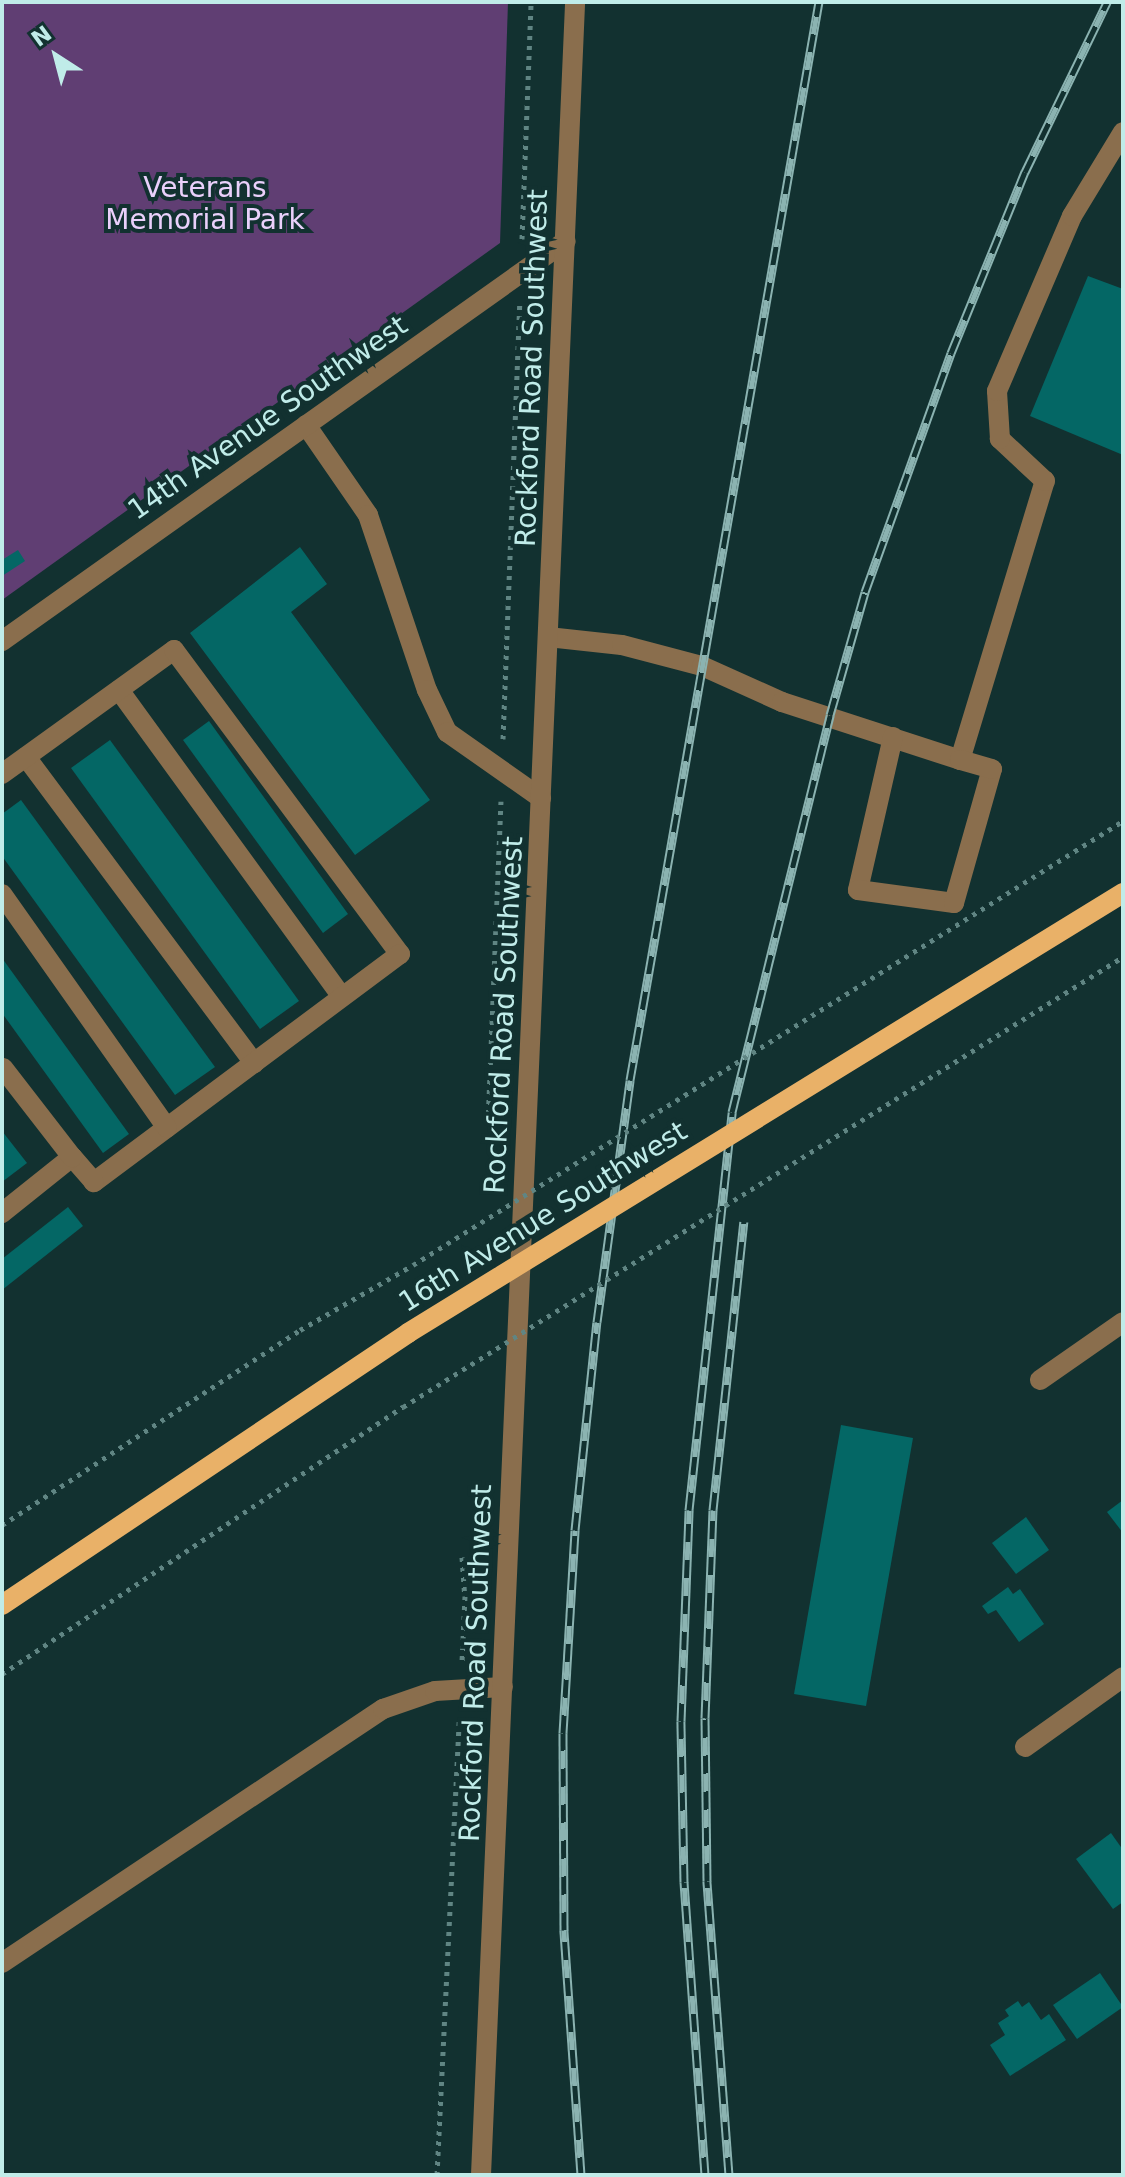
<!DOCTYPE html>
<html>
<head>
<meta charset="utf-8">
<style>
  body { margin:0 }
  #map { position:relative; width:1125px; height:2177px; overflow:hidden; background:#123130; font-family:"DejaVu Sans",sans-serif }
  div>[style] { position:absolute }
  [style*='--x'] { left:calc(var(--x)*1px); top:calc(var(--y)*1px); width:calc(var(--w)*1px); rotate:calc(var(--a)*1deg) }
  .green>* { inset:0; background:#603e73 }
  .building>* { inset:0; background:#046765 }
  .path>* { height:5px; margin-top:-2.5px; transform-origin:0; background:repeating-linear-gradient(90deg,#608583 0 4px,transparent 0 10px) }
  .minor>* { height:20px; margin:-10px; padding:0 10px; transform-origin:10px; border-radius:10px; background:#8a6e4d }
  .major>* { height:20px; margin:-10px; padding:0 10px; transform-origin:10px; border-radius:10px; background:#e9b168 }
  .rail>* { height:9px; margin-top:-4.5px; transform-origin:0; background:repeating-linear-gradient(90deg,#123130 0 18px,#8bb3b1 0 36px); box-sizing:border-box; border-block:2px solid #8bb3b1 }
  .path-bridge>* { height:5px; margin-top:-2.5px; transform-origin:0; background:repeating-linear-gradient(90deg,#608583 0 4px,transparent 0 10px) }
  .major-bridge>* { height:20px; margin:-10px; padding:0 10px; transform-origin:10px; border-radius:10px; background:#e9b168 }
  span { translate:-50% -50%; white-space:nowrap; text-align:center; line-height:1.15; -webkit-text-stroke:8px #123130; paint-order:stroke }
  .park-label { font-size:28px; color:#ead0fb }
  .street-label { font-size:28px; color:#c0ece9 }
  .frame { position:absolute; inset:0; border:4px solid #c0ece9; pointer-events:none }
  .north { position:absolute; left:16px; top:16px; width:80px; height:80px; -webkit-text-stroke:6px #123130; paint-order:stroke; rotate:324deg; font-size:22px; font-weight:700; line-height:32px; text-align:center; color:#c0ece9 }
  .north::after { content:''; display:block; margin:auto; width:28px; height:36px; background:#c0ece9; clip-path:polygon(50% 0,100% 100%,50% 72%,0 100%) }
</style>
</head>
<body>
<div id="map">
  <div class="green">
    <div style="clip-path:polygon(2px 2px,508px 2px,500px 243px,2px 600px)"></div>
  </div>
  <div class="building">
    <div style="clip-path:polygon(1088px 276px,1123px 289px,1123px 455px,1030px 416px)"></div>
    <div style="clip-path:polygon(300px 547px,327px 584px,291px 612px,430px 800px,355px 855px,190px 633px)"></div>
    <div style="clip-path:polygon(18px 550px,25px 561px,2px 576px,2px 560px)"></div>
    <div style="clip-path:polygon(209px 721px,348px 914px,323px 933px,183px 740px)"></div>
    <div style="clip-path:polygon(110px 740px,299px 1001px,260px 1029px,71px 768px)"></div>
    <div style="clip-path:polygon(21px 800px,215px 1067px,175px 1095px,2px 856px,2px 814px)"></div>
    <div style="clip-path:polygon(2px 958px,129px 1134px,103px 1153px,2px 1013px)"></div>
    <div style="clip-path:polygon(2px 1131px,27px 1163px,2px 1182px)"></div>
    <div style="clip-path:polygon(68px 1207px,83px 1226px,2px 1290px,2px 1259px)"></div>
    <div style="clip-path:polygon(841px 1425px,913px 1438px,866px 1706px,794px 1694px)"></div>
    <div style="clip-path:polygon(1123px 1500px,1123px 1533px,1107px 1512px)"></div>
    <div style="clip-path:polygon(1026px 1517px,1049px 1550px,1016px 1574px,992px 1543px)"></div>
    <div style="clip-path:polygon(1008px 1587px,1013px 1594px,1020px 1589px,1044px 1624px,1019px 1642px,996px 1610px,988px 1614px,982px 1606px)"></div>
    <div style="clip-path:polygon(1111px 1833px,1123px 1850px,1123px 1902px,1113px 1909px,1076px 1859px)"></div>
    <div style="clip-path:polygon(1100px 1973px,1123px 2007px,1077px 2039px,1053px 2005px)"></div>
    <div style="clip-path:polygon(1018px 2001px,1022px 2007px,1029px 2002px,1041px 2020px,1049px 2014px,1066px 2040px,1010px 2076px,990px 2045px,1005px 2035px,998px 2023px,1009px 2016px,1005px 2010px)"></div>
  </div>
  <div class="path">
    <div style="--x:522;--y:239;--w:237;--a:-87.8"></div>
    <div style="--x:503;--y:739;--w:434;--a:-87.8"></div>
    <div style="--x:488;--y:1124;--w:323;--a:-87.7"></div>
    <div style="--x:2;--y:1525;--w:356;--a:-33.2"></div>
    <div style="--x:300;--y:1330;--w:130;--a:-29.9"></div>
    <div style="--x:462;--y:1557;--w:39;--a:86"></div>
    <div style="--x:465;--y:1596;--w:67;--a:92.6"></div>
    <div style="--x:2;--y:1674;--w:482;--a:-33.7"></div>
    <div style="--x:437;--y:2175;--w:459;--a:-87.2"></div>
  </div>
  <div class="minor">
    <div style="--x:306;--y:425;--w:109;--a:55.4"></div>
    <div style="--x:368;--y:515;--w:185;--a:71.4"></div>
    <div style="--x:427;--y:690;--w:47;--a:64.5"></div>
    <div style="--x:447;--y:732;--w:115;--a:35.1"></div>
    <div style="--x:548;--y:637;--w:74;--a:6.2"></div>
    <div style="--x:622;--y:645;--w:83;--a:14.7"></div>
    <div style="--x:702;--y:666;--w:88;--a:24.2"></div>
    <div style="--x:782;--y:702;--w:187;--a:18"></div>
    <div style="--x:960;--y:760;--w:292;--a:-73.1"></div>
    <div style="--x:1045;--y:481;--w:62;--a:-137"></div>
    <div style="--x:1000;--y:439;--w:48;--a:-93.6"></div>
    <div style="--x:997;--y:391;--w:190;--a:-66.8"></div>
    <div style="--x:1072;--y:216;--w:98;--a:-58.7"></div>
    <div style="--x:2;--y:641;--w:691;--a:-35.35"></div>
    <div style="--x:119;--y:690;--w:379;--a:54"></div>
    <div style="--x:893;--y:737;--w:157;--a:102.9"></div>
    <div style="--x:858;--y:890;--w:97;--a:7.7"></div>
    <div style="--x:954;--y:903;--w:139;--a:-74.2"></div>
    <div style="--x:992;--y:769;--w:33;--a:-164"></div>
    <div style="--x:26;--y:757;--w:382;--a:53.3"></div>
    <div style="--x:2;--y:774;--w:212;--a:-35.8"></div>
    <div style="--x:174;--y:650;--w:379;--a:53.4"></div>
    <div style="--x:400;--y:954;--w:382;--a:143.3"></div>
    <div style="--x:94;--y:1182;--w:33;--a:-131"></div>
    <div style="--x:72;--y:1157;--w:90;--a:141.3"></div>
    <div style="--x:2;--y:894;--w:286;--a:54.8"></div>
    <div style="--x:3;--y:1068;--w:113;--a:52.2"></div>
    <div style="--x:1040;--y:1380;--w:101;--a:-34.9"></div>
    <div style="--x:1025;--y:1747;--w:120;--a:-35.5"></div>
    <div style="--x:2;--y:1963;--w:458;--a:-33.7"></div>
    <div style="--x:383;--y:1709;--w:55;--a:-19.1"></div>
    <div style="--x:435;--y:1691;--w:68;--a:-3.4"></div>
    <div style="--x:481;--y:2175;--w:2175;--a:-87.52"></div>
  </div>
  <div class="major">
    <div style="--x:2;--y:1605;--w:489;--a:-33.8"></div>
  </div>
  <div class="rail">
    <div style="--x:581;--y:2175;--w:246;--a:-94"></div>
    <div style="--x:564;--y:1930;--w:197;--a:-90.3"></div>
    <div style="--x:563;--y:1733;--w:203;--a:-86.6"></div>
    <div style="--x:575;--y:1530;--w:209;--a:-84"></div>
    <div style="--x:597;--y:1322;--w:244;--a:-82.2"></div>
    <div style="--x:630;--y:1080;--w:1094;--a:-80.06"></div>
    <div style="--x:705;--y:2175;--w:294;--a:-94.1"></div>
    <div style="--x:684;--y:1882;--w:161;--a:-91.1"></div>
    <div style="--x:681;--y:1721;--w:211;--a:-87.8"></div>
    <div style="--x:689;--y:1510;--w:400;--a:-83.8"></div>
    <div style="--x:732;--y:1112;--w:409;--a:-76.1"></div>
    <div style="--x:830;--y:715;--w:128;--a:-74.1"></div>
    <div style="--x:865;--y:592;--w:254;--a:-70.2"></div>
    <div style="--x:951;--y:353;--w:196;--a:-67.8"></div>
    <div style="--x:1025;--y:172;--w:189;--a:-64.2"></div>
    <div style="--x:729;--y:2175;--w:295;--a:-94.3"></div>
    <div style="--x:707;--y:1881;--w:163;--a:-90.7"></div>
    <div style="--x:705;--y:1718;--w:208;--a:-87.8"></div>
    <div style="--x:713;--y:1510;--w:290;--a:-83.9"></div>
  </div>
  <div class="path-bridge">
    <div style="--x:413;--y:1265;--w:837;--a:-32.02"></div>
    <div style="--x:403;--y:1407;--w:849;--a:-32.01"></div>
  </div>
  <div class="major-bridge">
    <div style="--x:408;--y:1333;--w:840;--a:-31.61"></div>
  </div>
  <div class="park-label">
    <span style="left:205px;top:204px">Veterans<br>Memorial Park</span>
  </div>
  <div class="street-label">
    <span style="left:532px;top:368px;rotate:-88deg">Rockford Road Southwest</span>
    <span style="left:268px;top:418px;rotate:-35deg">14th Avenue Southwest</span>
    <span style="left:504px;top:1015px;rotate:-87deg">Rockford Road Southwest</span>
    <span style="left:543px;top:1217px;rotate:-32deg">16th Avenue Southwest</span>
    <span style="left:476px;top:1663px;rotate:-88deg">Rockford Road Southwest</span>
  </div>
  <div class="frame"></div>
  <div class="north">N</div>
</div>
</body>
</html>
